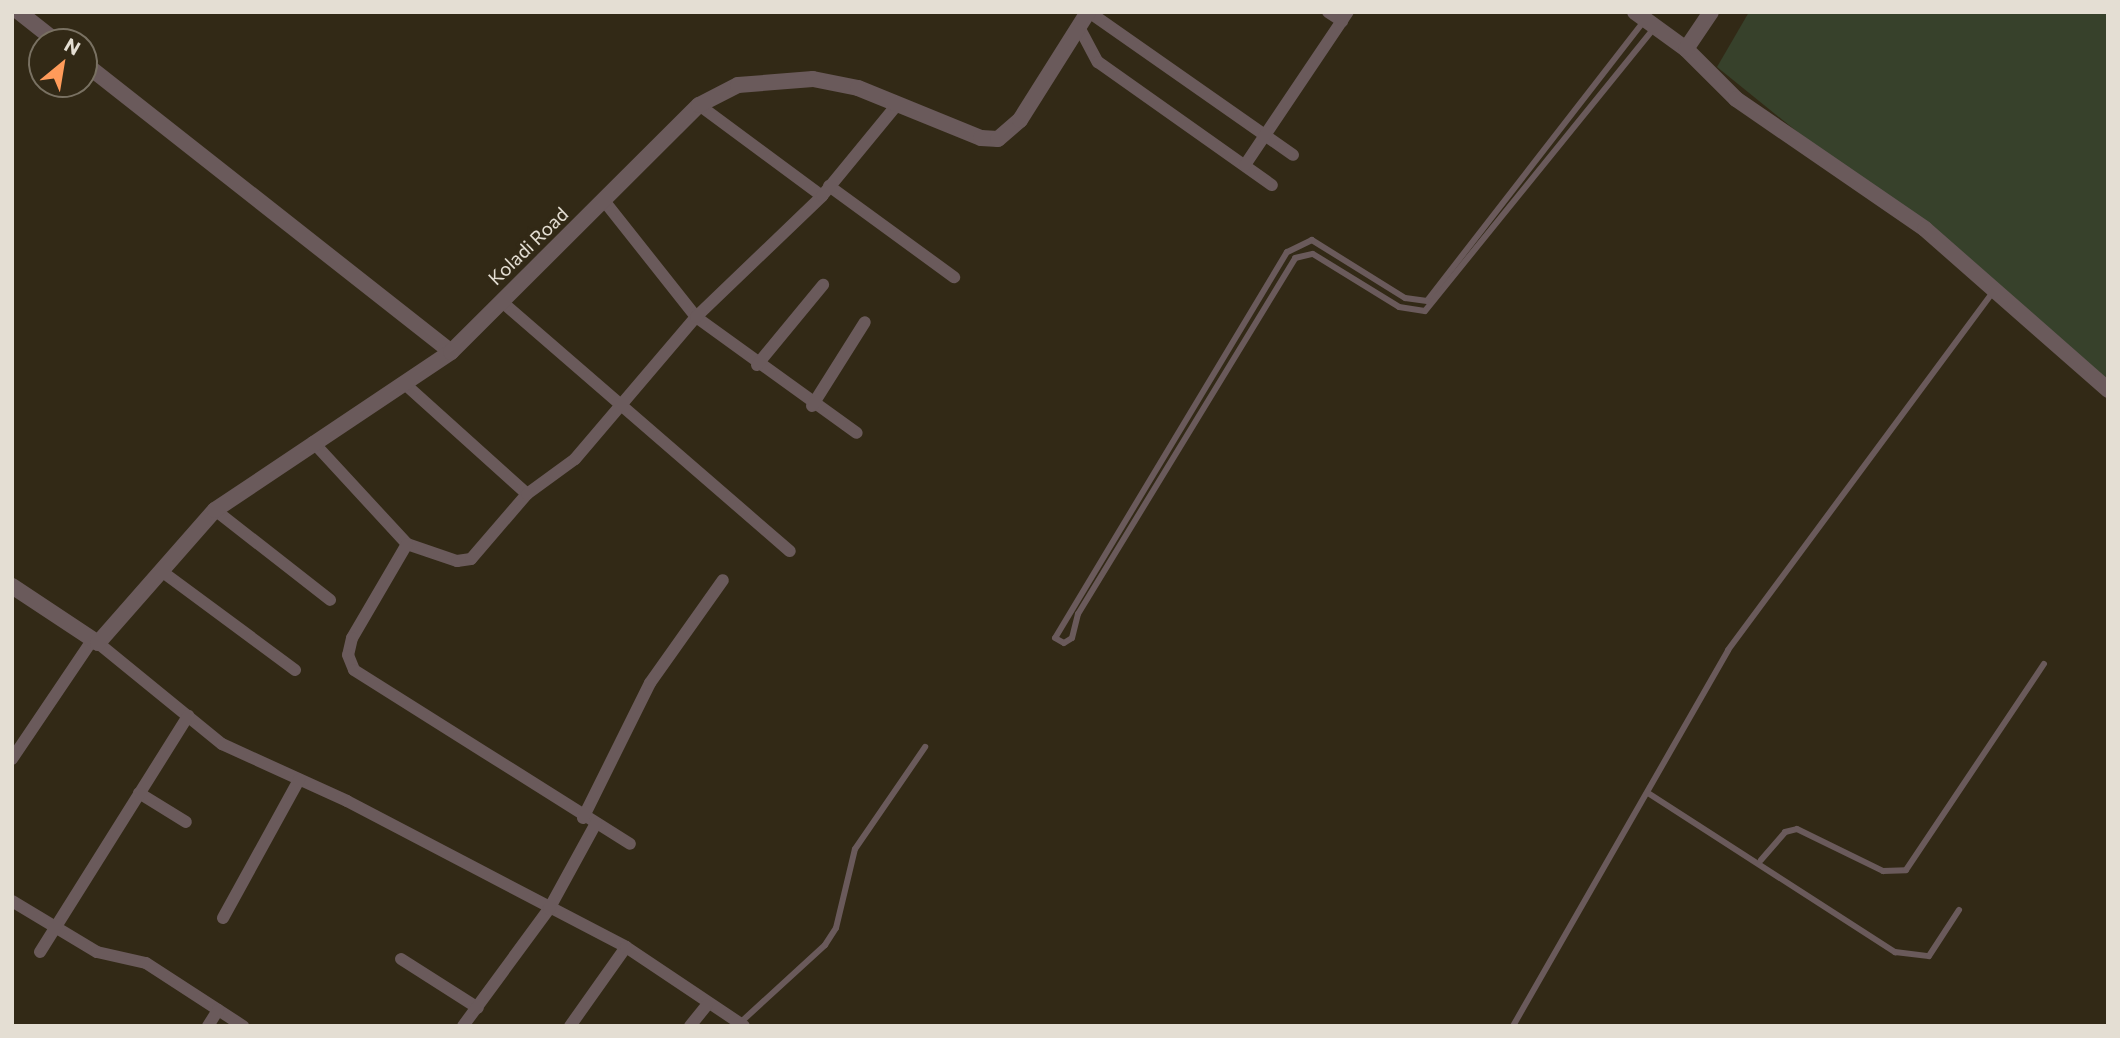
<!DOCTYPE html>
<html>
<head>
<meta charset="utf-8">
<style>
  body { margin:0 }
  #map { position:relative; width:2120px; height:1038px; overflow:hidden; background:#322916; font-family:Commissioner,sans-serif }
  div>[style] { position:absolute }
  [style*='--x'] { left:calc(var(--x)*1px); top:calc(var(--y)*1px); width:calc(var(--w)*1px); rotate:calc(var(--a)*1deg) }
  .green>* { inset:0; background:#37412b }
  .service>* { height:6px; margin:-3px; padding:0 3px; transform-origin:3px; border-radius:3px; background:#6a5a5b }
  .minor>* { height:12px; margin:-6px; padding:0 6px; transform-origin:6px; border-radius:6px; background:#6a5a5b }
  .tertiary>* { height:16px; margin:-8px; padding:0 8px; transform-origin:8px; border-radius:8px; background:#6a5a5b }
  span { translate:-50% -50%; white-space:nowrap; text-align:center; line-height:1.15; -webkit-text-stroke:7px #322916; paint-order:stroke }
  .street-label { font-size:19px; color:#e4ded3 }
  .frame { position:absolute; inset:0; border:14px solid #e4ded3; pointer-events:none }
  .north { position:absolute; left:28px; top:28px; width:70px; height:70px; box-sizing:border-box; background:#322916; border:2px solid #797162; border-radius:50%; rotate:30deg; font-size:19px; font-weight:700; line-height:28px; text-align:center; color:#e4ded3 }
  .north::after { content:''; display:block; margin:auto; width:24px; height:32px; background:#ff9b5a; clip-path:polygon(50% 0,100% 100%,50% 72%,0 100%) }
</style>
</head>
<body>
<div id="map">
  <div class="green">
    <div style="clip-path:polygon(1749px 12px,2108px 12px,2108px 383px,1717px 67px)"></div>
  </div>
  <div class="service">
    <div style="--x:1644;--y:21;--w:354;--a:127.8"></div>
    <div style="--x:1427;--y:301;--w:22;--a:-172"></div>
    <div style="--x:1405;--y:298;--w:110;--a:-148.1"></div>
    <div style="--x:1312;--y:240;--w:28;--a:154"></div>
    <div style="--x:1287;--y:252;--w:450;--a:121"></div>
    <div style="--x:1055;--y:638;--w:10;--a:29"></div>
    <div style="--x:1064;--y:643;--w:9;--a:-32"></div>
    <div style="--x:1072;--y:638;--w:25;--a:-76"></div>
    <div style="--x:1078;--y:614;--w:417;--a:-58.6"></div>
    <div style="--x:1295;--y:258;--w:18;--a:-13"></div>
    <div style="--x:1313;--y:254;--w:101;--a:31.6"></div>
    <div style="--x:1399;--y:307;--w:26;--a:9"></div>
    <div style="--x:1425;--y:311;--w:365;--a:-51"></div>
    <div style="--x:1648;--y:793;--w:294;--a:32.8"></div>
    <div style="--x:1895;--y:952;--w:34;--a:7"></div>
    <div style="--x:1929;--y:956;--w:55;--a:-56.9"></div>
    <div style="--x:1761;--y:860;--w:37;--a:-49"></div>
    <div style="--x:1785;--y:832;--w:12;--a:-14"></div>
    <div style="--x:1797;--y:829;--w:96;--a:26"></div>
    <div style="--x:1883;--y:871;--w:23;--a:-2"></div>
    <div style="--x:1906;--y:870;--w:248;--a:-56.2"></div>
    <div style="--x:741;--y:1022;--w:114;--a:-42.5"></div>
    <div style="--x:825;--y:945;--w:20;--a:-57"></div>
    <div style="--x:836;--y:928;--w:81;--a:-76.5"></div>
    <div style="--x:855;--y:849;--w:124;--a:-55.5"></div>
    <div style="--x:1513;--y:1026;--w:433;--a:-60.2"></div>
    <div style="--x:1728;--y:650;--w:447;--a:-53.5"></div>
  </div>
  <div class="minor">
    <div style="--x:1089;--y:12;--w:249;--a:35"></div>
    <div style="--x:1328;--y:12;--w:17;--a:33"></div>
    <div style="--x:1079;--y:27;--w:40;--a:62"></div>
    <div style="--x:1098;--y:62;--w:213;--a:35.3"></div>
    <div style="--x:699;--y:105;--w:153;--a:36.5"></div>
    <div style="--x:1245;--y:165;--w:184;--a:-56.1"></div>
    <div style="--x:829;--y:186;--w:155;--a:36.1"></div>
    <div style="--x:605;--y:202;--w:147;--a:51.6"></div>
    <div style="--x:696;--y:317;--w:198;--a:35.8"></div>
    <div style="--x:501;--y:301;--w:382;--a:40.9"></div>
    <div style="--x:757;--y:365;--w:104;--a:-50.5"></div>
    <div style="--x:406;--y:385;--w:163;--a:42"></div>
    <div style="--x:812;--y:406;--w:99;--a:-57.8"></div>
    <div style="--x:313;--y:442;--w:139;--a:47.3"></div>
    <div style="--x:407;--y:544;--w:53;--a:18.8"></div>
    <div style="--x:457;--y:561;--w:14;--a:-8"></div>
    <div style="--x:471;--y:559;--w:86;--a:-49.3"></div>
    <div style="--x:527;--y:494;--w:59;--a:-36.1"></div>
    <div style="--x:575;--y:459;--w:187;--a:-49.6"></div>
    <div style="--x:696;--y:317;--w:175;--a:-43.8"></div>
    <div style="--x:822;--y:196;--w:117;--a:-50.6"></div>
    <div style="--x:215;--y:510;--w:146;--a:38"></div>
    <div style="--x:407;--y:544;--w:109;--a:120.3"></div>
    <div style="--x:352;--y:638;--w:17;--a:103"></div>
    <div style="--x:348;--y:655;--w:16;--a:68"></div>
    <div style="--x:354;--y:670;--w:326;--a:32.2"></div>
    <div style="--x:164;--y:573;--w:163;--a:36.5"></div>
    <div style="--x:98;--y:643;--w:160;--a:39.2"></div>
    <div style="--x:222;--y:744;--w:137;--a:24.5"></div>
    <div style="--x:347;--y:801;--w:315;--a:27.6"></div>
    <div style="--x:626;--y:947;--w:97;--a:125.3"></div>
    <div style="--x:12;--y:759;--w:145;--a:-56"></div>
    <div style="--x:139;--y:793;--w:55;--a:31.7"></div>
    <div style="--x:583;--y:818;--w:151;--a:-63.6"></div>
    <div style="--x:650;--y:683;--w:126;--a:-54.7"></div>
    <div style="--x:12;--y:901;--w:99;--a:31"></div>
    <div style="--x:97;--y:952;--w:50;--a:12.7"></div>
    <div style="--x:146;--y:963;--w:116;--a:33"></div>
    <div style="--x:223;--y:918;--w:158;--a:-61.2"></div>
    <div style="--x:626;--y:947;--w:142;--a:33.8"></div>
    <div style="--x:40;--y:952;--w:279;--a:-57.9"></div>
    <div style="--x:401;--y:959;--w:91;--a:32.5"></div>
    <div style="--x:208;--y:1026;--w:19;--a:-58"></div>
    <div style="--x:463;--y:1026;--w:145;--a:-53.7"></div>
    <div style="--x:549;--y:909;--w:98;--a:-61.3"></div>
    <div style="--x:690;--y:1026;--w:26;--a:-51"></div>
  </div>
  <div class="tertiary">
    <div style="--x:19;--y:12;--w:48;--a:38.3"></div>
    <div style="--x:1635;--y:12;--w:63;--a:36"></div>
    <div style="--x:1686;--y:49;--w:71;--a:45"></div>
    <div style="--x:1736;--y:99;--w:229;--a:34.5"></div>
    <div style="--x:1925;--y:229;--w:244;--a:41.3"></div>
    <div style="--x:1686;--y:49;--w:45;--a:-56"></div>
    <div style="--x:84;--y:63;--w:467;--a:38.2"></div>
    <div style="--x:12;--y:586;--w:103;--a:33.5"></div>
    <div style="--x:98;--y:643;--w:177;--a:-48.7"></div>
    <div style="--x:215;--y:510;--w:284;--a:-33.8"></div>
    <div style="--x:451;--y:352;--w:350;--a:-44.9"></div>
    <div style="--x:699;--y:105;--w:44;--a:-27.1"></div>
    <div style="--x:738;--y:85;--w:75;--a:-4.6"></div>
    <div style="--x:813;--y:79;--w:46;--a:11.3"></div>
    <div style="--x:858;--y:88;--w:133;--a:22.1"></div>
    <div style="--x:981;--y:138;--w:17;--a:3"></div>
    <div style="--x:998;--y:139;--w:29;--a:-41"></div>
    <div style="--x:1020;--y:120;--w:128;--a:-57.8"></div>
  </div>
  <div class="street-label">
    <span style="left:528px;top:246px;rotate:-44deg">Koladi Road</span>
  </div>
  <div class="frame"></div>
  <div class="north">N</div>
</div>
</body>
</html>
